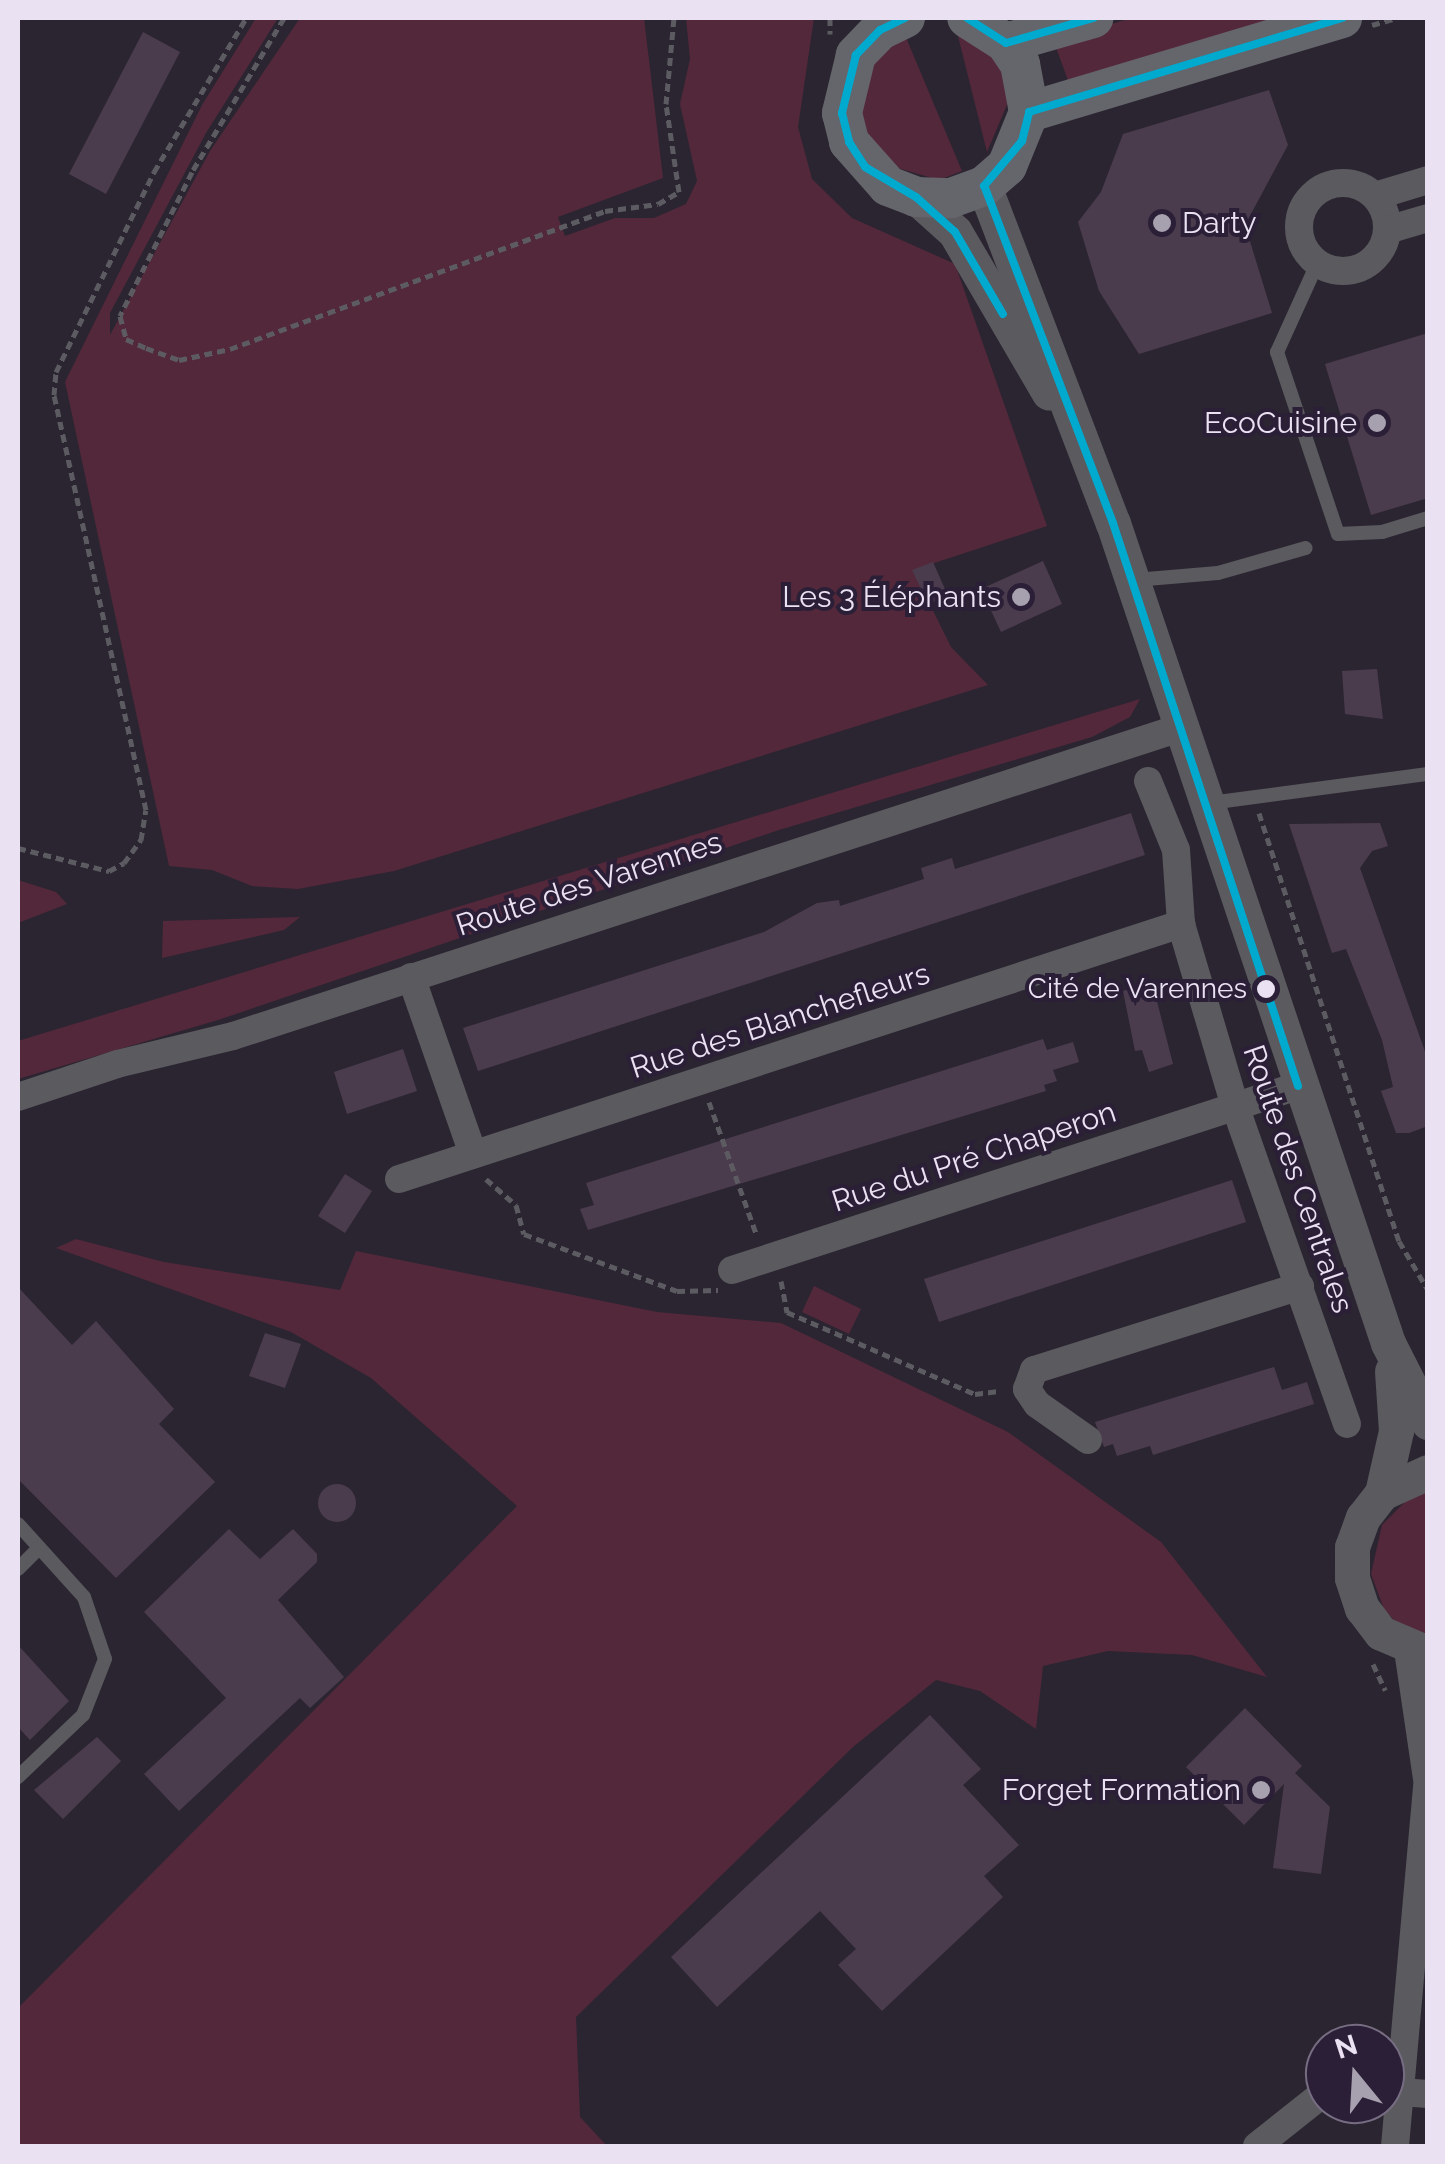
<!DOCTYPE html>
<html>
<head>
<meta charset="utf-8">
<style>
  body { margin:0 }
  #map { position:relative; width:1445px; height:2164px; overflow:hidden; background:#2b2531; font-family:Raleway,sans-serif }
  div>[style] { position:absolute }
  [style*='--x'] { left:calc(var(--x)*1px); top:calc(var(--y)*1px); width:calc(var(--w)*1px); rotate:calc(var(--a)*1deg) }
  .green>* { inset:0; background:#53283b }
  .building>* { inset:0; background:#4b3c4d }
  .round { border-radius:50% }
  .path>* { height:5px; margin-top:-2.5px; transform-origin:0; background:repeating-linear-gradient(90deg,#5c5b61 0 8px,transparent 0 13px) }
  .service>* { height:14px; margin:-7px; padding:0 7px; transform-origin:7px; border-radius:7px; background:#5a5a5f }
  .minor>* { height:28px; margin:-14px; padding:0 14px; transform-origin:14px; border-radius:14px; background:#5a5a5f }
  .minor>.ring { margin:-14px; padding:0; box-sizing:content-box; background:none; border:28px solid #5a5a5f; border-radius:50% }
  .tertiary>* { height:35px; margin:-17.5px; padding:0 17.5px; transform-origin:17.5px; border-radius:17.5px; background:#5a5a5f }
  .secondary>* { height:40px; margin:-20px; padding:0 20px; transform-origin:20px; border-radius:20px; background:#65656c }
  .bus-1>* { height:8px; margin:-4px; padding:0 4px; transform-origin:4px; border-radius:4px; background:#00a9ce }
  .dots>* { width:28px; height:28px; translate:-50% -50%; box-sizing:border-box; border:5px solid #2a1f37; border-radius:50% }
  span { translate:-50% -50%; white-space:nowrap; text-align:center; line-height:1.15; -webkit-text-stroke:8px #2a1f37; paint-order:stroke }
  .bus-label { font-size:28px; color:#eae2f3 }
  .right { translate:-100% -50%; text-align:right }
  .poi-label { font-size:30px; color:#eae2f3 }
  .left { translate:0 -50%; text-align:left }
  .street-label { font-size:30px; color:#eae2f3 }
  .frame { position:absolute; inset:0; border:20px solid #eae2f3; pointer-events:none }
  .north { position:absolute; left:1305px; top:2024px; width:100px; height:100px; box-sizing:border-box; background:#2a1f37; border:2px solid #776d82; border-radius:50%; rotate:342deg; font-size:28px; font-weight:700; line-height:40px; text-align:center; color:#eae2f3 }
  .north::after { content:''; display:block; margin:auto; width:35px; height:45px; background:#a7a0af; clip-path:polygon(50% 0,100% 100%,50% 72%,0 100%) }
</style>
</head>
<body>
<div id="map">
  <div class="green">
    <div style="clip-path:polygon(256px 18px,278px 18px,206px 133px,110px 313px,110px 335px,210px 151px,300px 18px,644px 18px,663px 178px,558px 217px,565px 236px,615px 218px,654px 218px,686px 204px,697px 181px,680px 104px,690px 59px,686px 18px,814px 18px,798px 127px,812px 179px,852px 218px,955px 264px,1047px 526px,913px 570px,951px 647px,988px 685px,394px 871px,298px 889px,252px 886px,212px 870px,169px 866px,65px 382px,202px 105px)"></div>
    <div style="clip-path:polygon(1131px 18px,1295px 18px,1070px 86px,1054px 42px)"></div>
    <div style="clip-path:polygon(902px 28px,962px 171px,939px 180px,891px 166px,867px 143px,853px 81px)"></div>
    <div style="clip-path:polygon(956px 28px,987px 50px,1003px 74px,1009px 100px,987px 152px)"></div>
    <div style="clip-path:polygon(1140px 699px,1130px 717px,1092px 737px,779px 830px,218px 1020px,18px 1079px,18px 1041px)"></div>
    <div style="clip-path:polygon(18px 880px,56px 892px,67px 904px,18px 923px)"></div>
    <div style="clip-path:polygon(300px 917px,284px 930px,162px 958px,163px 921px)"></div>
    <div style="clip-path:polygon(76px 1239px,164px 1262px,340px 1290px,356px 1251px,657px 1312px,781px 1323px,1008px 1432px,1161px 1542px,1267px 1677px,1192px 1655px,1108px 1651px,1043px 1666px,1036px 1729px,980px 1691px,936px 1680px,853px 1747px,576px 2017px,580px 2117px,607px 2146px,18px 2146px,18px 2008px,517px 1506px,371px 1378px,291px 1332px,56px 1248px)"></div>
    <div style="clip-path:polygon(814px 1286px,861px 1309px,849px 1334px,802px 1312px)"></div>
    <div style="clip-path:polygon(1427px 1491px,1427px 1639px,1400px 1627px,1384px 1609px,1371px 1574px,1382px 1525px,1408px 1499px)"></div>
  </div>
  <div class="building">
    <div style="clip-path:polygon(143px 32px,180px 52px,106px 194px,69px 174px)"></div>
    <div style="clip-path:polygon(1269px 90px,1288px 145px,1245px 225px,1272px 313px,1139px 354px,1099px 291px,1078px 222px,1101px 192px,1123px 134px)"></div>
    <div style="clip-path:polygon(1428px 333px,1428px 498px,1371px 515px,1325px 364px)"></div>
    <div style="clip-path:polygon(1043px 561px,1062px 604px,1001px 632px,981px 589px)"></div>
    <div style="clip-path:polygon(933px 562px,948px 596px,928px 604px,912px 570px)"></div>
    <div style="clip-path:polygon(1377px 669px,1383px 719px,1345px 714px,1342px 671px)"></div>
    <div style="clip-path:polygon(1131px 813px,1145px 855px,478px 1071px,463px 1028px,764px 932px,817px 903px,839px 900px,840px 906px,924px 879px,921px 868px,952px 858px,955px 869px)"></div>
    <div style="clip-path:polygon(1380px 823px,1388px 846px,1372px 851px,1360px 868px,1428px 1060px,1428px 1126px,1409px 1133px,1396px 1133px,1381px 1091px,1393px 1087px,1382px 1040px,1346px 949px,1332px 953px,1289px 824px)"></div>
    <div style="clip-path:polygon(1152px 982px,1173px 1064px,1149px 1072px,1142px 1050px,1135px 1051px,1123px 991px)"></div>
    <div style="clip-path:polygon(1043px 1039px,1047px 1050px,1073px 1042px,1079px 1062px,1053px 1070px,1057px 1081px,1044px 1085px,1046px 1091px,588px 1230px,580px 1209px,594px 1205px,586px 1183px)"></div>
    <div style="clip-path:polygon(403px 1049px,417px 1091px,347px 1114px,334px 1072px)"></div>
    <div style="clip-path:polygon(345px 1174px,372px 1191px,345px 1233px,318px 1216px)"></div>
    <div style="clip-path:polygon(1232px 1180px,1246px 1222px,939px 1322px,924px 1279px)"></div>
    <div style="clip-path:polygon(18px 1287px,72px 1345px,96px 1321px,174px 1409px,159px 1424px,215px 1482px,116px 1578px,18px 1479px)"></div>
    <div style="clip-path:polygon(265px 1333px,301px 1344px,285px 1388px,249px 1376px)"></div>
    <div style="clip-path:polygon(1274px 1367px,1282px 1390px,1307px 1382px,1314px 1404px,1153px 1455px,1150px 1446px,1117px 1456px,1113px 1444px,1104px 1447px,1095px 1422px)"></div>
    <div class="round" style="left:318px;top:1484px;width:38px;height:38px"></div>
    <div style="clip-path:polygon(229px 1529px,260px 1559px,293px 1529px,317px 1554px,317px 1562px,278px 1600px,344px 1677px,310px 1708px,300px 1698px,179px 1811px,144px 1774px,226px 1698px,144px 1612px)"></div>
    <div style="clip-path:polygon(18px 1645px,69px 1701px,30px 1740px,18px 1727px)"></div>
    <div style="clip-path:polygon(1245px 1708px,1302px 1766px,1295px 1773px,1330px 1807px,1321px 1874px,1273px 1868px,1284px 1784px,1244px 1825px,1186px 1767px)"></div>
    <div style="clip-path:polygon(930px 1715px,981px 1769px,963px 1785px,1019px 1845px,984px 1876px,1003px 1897px,882px 2011px,838px 1965px,856px 1949px,820px 1911px,717px 2007px,671px 1957px)"></div>
    <div style="clip-path:polygon(97px 1737px,121px 1761px,63px 1819px,34px 1790px)"></div>
  </div>
  <div class="path">
    <div style="--x:284;--y:18;--w:179;--a:120.9"></div>
    <div style="--x:192;--y:172;--w:161;--a:116.6"></div>
    <div style="--x:120;--y:316;--w:24;--a:75"></div>
    <div style="--x:126;--y:339;--w:22;--a:24"></div>
    <div style="--x:146;--y:348;--w:35;--a:20"></div>
    <div style="--x:179;--y:360;--w:52;--a:-12.2"></div>
    <div style="--x:230;--y:349;--w:400;--a:-20.2"></div>
    <div style="--x:605;--y:211;--w:53;--a:-7.5"></div>
    <div style="--x:658;--y:204;--w:24;--a:-30"></div>
    <div style="--x:679;--y:192;--w:89;--a:-98.4"></div>
    <div style="--x:666;--y:104;--w:86;--a:-84.7"></div>
    <div style="--x:830;--y:18;--w:16;--a:90"></div>
    <div style="--x:1372;--y:25;--w:25;--a:-16"></div>
    <div style="--x:1259;--y:813;--w:450;--a:71.9"></div>
    <div style="--x:1399;--y:1241;--w:57;--a:59.4"></div>
    <div style="--x:18;--y:848;--w:94;--a:14.2"></div>
    <div style="--x:109;--y:871;--w:17;--a:-28"></div>
    <div style="--x:124;--y:863;--w:29;--a:-54"></div>
    <div style="--x:141;--y:840;--w:30;--a:-81"></div>
    <div style="--x:146;--y:810;--w:425;--a:-102.5"></div>
    <div style="--x:54;--y:395;--w:23;--a:-85"></div>
    <div style="--x:56;--y:372;--w:223;--a:-63.9"></div>
    <div style="--x:154;--y:172;--w:179;--a:-59.1"></div>
    <div style="--x:709;--y:1102;--w:139;--a:70.3"></div>
    <div style="--x:486;--y:1179;--w:40;--a:41"></div>
    <div style="--x:516;--y:1205;--w:30;--a:75"></div>
    <div style="--x:524;--y:1234;--w:163;--a:20.4"></div>
    <div style="--x:677;--y:1291;--w:41;--a:-1.4"></div>
    <div style="--x:781;--y:1281;--w:32;--a:79"></div>
    <div style="--x:787;--y:1312;--w:205;--a:23.6"></div>
    <div style="--x:975;--y:1394;--w:26;--a:-7"></div>
    <div style="--x:1373;--y:1664;--w:29;--a:65"></div>
  </div>
  <div class="service">
    <div style="--x:1317;--y:264;--w:97;--a:114.4"></div>
    <div style="--x:1277;--y:352;--w:192;--a:71.5"></div>
    <div style="--x:1338;--y:534;--w:44;--a:-2.6"></div>
    <div style="--x:1382;--y:532;--w:48;--a:-16.9"></div>
    <div style="--x:1135;--y:580;--w:83;--a:-4.8"></div>
    <div style="--x:1218;--y:573;--w:91;--a:-15.9"></div>
    <div style="--x:1210;--y:803;--w:220;--a:-7.6"></div>
    <div style="--x:18;--y:1524;--w:98;--a:47.9"></div>
    <div style="--x:84;--y:1597;--w:65;--a:71.3"></div>
    <div style="--x:105;--y:1659;--w:60;--a:111.4"></div>
    <div style="--x:83;--y:1715;--w:90;--a:136.4"></div>
    <div style="--x:18;--y:1569;--w:30;--a:-45"></div>
  </div>
  <div class="minor">
    <div class="ring" style="left:1299px;top:183px;width:60px;height:60px"></div>
    <div style="--x:1375;--y:196;--w:55;--a:-16.8"></div>
    <div style="--x:1387;--y:230;--w:43;--a:-16.3"></div>
    <div style="--x:1148;--y:781;--w:74;--a:67.9"></div>
    <div style="--x:1176;--y:850;--w:74;--a:86.1"></div>
    <div style="--x:1181;--y:924;--w:190;--a:73.5"></div>
    <div style="--x:1235;--y:1106;--w:337;--a:70.6"></div>
    <div style="--x:411;--y:977;--w:188;--a:70.7"></div>
    <div style="--x:18;--y:1097;--w:104;--a:-18.4"></div>
    <div style="--x:117;--y:1064;--w:119;--a:-13.6"></div>
    <div style="--x:233;--y:1036;--w:996;--a:-18.02"></div>
    <div style="--x:399;--y:1179;--w:823;--a:-18.06"></div>
    <div style="--x:732;--y:1270;--w:595;--a:-18.01"></div>
    <div style="--x:1088;--y:1440;--w:62;--a:-144.8"></div>
    <div style="--x:1037;--y:1404;--w:18;--a:-124"></div>
    <div style="--x:1027;--y:1389;--w:20;--a:-70"></div>
    <div style="--x:1034;--y:1370;--w:279;--a:-17.5"></div>
    <div style="--x:1408;--y:1650;--w:129;--a:81.6"></div>
    <div style="--x:1400;--y:2092;--w:28;--a:4"></div>
    <div style="--x:1257;--y:2146;--w:87;--a:-38.5"></div>
    <div style="--x:1395;--y:2146;--w:369;--a:-84.9"></div>
  </div>
  <div class="tertiary">
    <div style="--x:984;--y:186;--w:361;--a:69.1"></div>
    <div style="--x:1113;--y:523;--w:865;--a:71.46"></div>
    <div style="--x:1388;--y:1343;--w:89;--a:63.1"></div>
    <div style="--x:916;--y:197;--w:52;--a:41.9"></div>
    <div style="--x:955;--y:232;--w:186;--a:59.7"></div>
    <div style="--x:1428;--y:1472;--w:51;--a:155.5"></div>
    <div style="--x:1382;--y:1493;--w:31;--a:128"></div>
    <div style="--x:1363;--y:1517;--w:32;--a:110"></div>
    <div style="--x:1352;--y:1547;--w:31;--a:90"></div>
    <div style="--x:1352;--y:1578;--w:32;--a:72"></div>
    <div style="--x:1362;--y:1608;--w:31;--a:53"></div>
    <div style="--x:1381;--y:1633;--w:51;--a:23.1"></div>
    <div style="--x:1382;--y:1493;--w:64;--a:-77.3"></div>
    <div style="--x:1396;--y:1431;--w:60;--a:-93.8"></div>
  </div>
  <div class="secondary">
    <div style="--x:905;--y:18;--w:28;--a:154"></div>
    <div style="--x:880;--y:30;--w:35;--a:134"></div>
    <div style="--x:856;--y:55;--w:60;--a:103.6"></div>
    <div style="--x:842;--y:113;--w:30;--a:76"></div>
    <div style="--x:849;--y:142;--w:59;--a:48.4"></div>
    <div style="--x:888;--y:186;--w:30;--a:21"></div>
    <div style="--x:916;--y:197;--w:35;--a:2"></div>
    <div style="--x:951;--y:198;--w:35;--a:-20"></div>
    <div style="--x:984;--y:186;--w:30;--a:-41"></div>
    <div style="--x:1007;--y:166;--w:58;--a:-67.8"></div>
    <div style="--x:1029;--y:112;--w:49;--a:-100.6"></div>
    <div style="--x:1020;--y:64;--w:25;--a:-124"></div>
    <div style="--x:1006;--y:43;--w:46;--a:-147.3"></div>
    <div style="--x:1006;--y:43;--w:91;--a:-16"></div>
    <div style="--x:1029;--y:112;--w:327;--a:-16.7"></div>
  </div>
  <div class="bus-1">
    <div style="--x:905;--y:18;--w:28;--a:154"></div>
    <div style="--x:880;--y:30;--w:35;--a:134"></div>
    <div style="--x:856;--y:55;--w:60;--a:103.6"></div>
    <div style="--x:842;--y:113;--w:30;--a:76"></div>
    <div style="--x:849;--y:142;--w:30;--a:57"></div>
    <div style="--x:865;--y:167;--w:59;--a:30.5"></div>
    <div style="--x:916;--y:197;--w:52;--a:41.9"></div>
    <div style="--x:955;--y:232;--w:95;--a:59.7"></div>
    <div style="--x:967;--y:18;--w:46;--a:32.7"></div>
    <div style="--x:1006;--y:43;--w:91;--a:-16"></div>
    <div style="--x:1298;--y:1086;--w:593;--a:-108.19"></div>
    <div style="--x:1113;--y:523;--w:361;--a:-110.9"></div>
    <div style="--x:984;--y:186;--w:59;--a:-49.8"></div>
    <div style="--x:1022;--y:141;--w:30;--a:-76"></div>
    <div style="--x:1029;--y:112;--w:327;--a:-16.7"></div>
  </div>
  <div class="dots">
    <div style="left:1162px;top:223px;background:#a7a0af"></div>
    <div style="left:1377px;top:423px;background:#a7a0af"></div>
    <div style="left:1021px;top:597px;background:#a7a0af"></div>
    <div style="left:1266px;top:989px;background:#eae2f3"></div>
    <div style="left:1261px;top:1790px;background:#a7a0af"></div>
  </div>
  <div class="bus-label">
    <span class="right" style="left:1247px;top:989px">Cité de Varennes</span>
  </div>
  <div class="poi-label">
    <span class="left" style="left:1182px;top:223px">Darty</span>
    <span class="right" style="left:1357px;top:423px">EcoCuisine</span>
    <span class="right" style="left:1001px;top:597px">Les 3 Éléphants</span>
    <span class="right" style="left:1241px;top:1790px">Forget Formation</span>
  </div>
  <div class="street-label">
    <span style="left:589px;top:884px;rotate:-18deg">Route des Varennes</span>
    <span style="left:780px;top:1021px;rotate:-18deg">Rue des Blanchefleurs</span>
    <span style="left:974px;top:1157px;rotate:-18deg">Rue du Pré Chaperon</span>
    <span style="left:1298px;top:1179px;rotate:71deg">Route des Centrales</span>
  </div>
  <div class="frame"></div>
  <div class="north">N</div>
</div>
</body>
</html>
